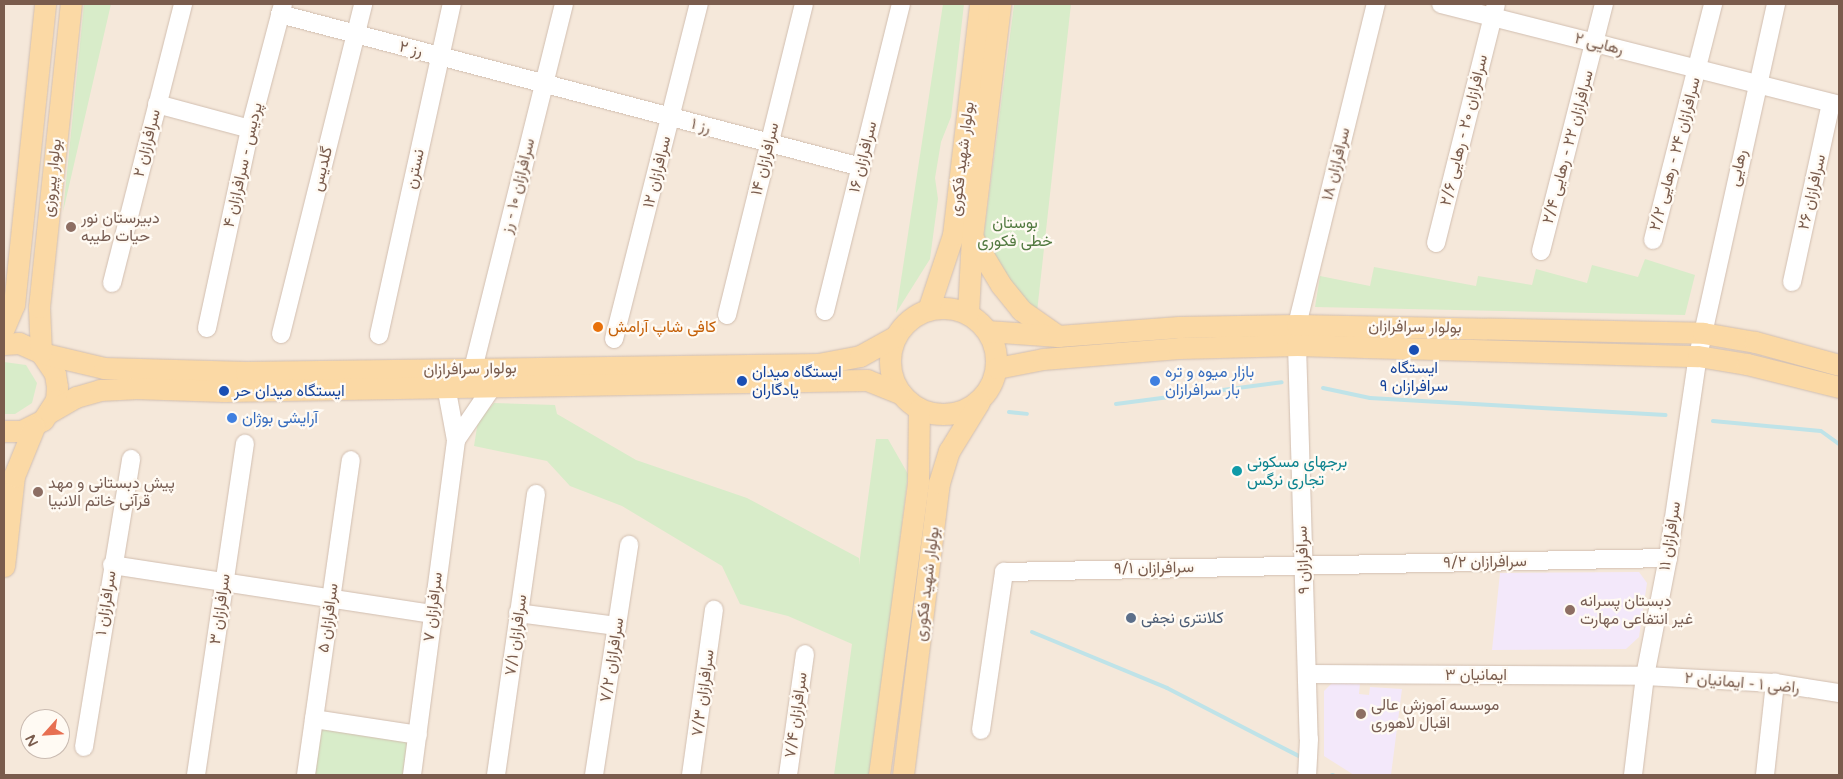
<!DOCTYPE html>
<html>
<head>
<meta charset="utf-8">
<style>
  body { margin:0 }
  #map { position:relative; width:1843px; height:779px; overflow:hidden; background:#fdf6ec; font-family:"Varela Round",Vazirmatn,sans-serif }
  div>[style] { position:absolute }
  [style*='--x'] { left:calc(var(--x)*1px); top:calc(var(--y)*1px); width:calc(var(--w)*1px); rotate:calc(var(--a)*1deg) }
  .residential>* { inset:0; background:#f5e8da }
  .education>* { inset:0; background:#f3e8fa }
  .green>* { inset:0; background:#d8ecc9 }
  .stream>* { height:4px; margin:-2px; padding:0 2px; transform-origin:2px; border-radius:2px; background:#bfe3e8 }
  .roads { filter:drop-shadow(0 0 1px #d1beb0) drop-shadow(0 0 1px #d1beb0) }
  .minor>* { height:18px; margin:-9px; padding:0 9px; transform-origin:9px; border-radius:9px; background:#fff }
  .major>* { height:21px; margin:-10.5px; padding:0 10.5px; transform-origin:10.5px; border-radius:10.5px; background:#fbd9a5 }
  .major>.ring { margin:-10.5px; padding:0; box-sizing:content-box; background:none; border:21px solid #fbd9a5; border-radius:50% }
  .dots>* { width:14px; height:14px; translate:-50% -50%; box-sizing:border-box; border:2px solid #fffaf3; border-radius:50% }
  span { translate:-50% -50%; white-space:nowrap; text-align:center; line-height:1.15; -webkit-text-stroke:4.5px #fffaf3; paint-order:stroke }
  .street-label { font-size:16px; color:#7a5c4d }
  .education-label { font-size:16px; color:#785e54 }
  .left { translate:0 -50%; text-align:left }
  .park-label { font-size:16px; color:#537a41 }
  .food-label { font-size:16px; color:#c56008 }
  .transit-label { font-size:16px; color:#164399 }
  .shop-label { font-size:16px; color:#366cbe }
  .culture-label { font-size:16px; color:#0d838f }
  .service-label { font-size:16px; color:#4e5e75 }
  .frame { position:absolute; inset:0; border:5px solid #7a5c4d; pointer-events:none }
  .north { position:absolute; left:20px; top:709px; width:50px; height:50px; box-sizing:border-box; background:#fffaf3; border:1px solid #cabbb1; border-radius:50%; rotate:244deg; font-size:14px; font-weight:700; line-height:20px; text-align:center; color:#7a5c4d }
  .north::after { content:''; display:block; margin:auto; width:18px; height:22px; background:#e76f51; clip-path:polygon(50% 0,100% 100%,50% 72%,0 100%) }
</style>
</head>
<body>
<div id="map">
  <div class="residential">
    <div style="clip-path:polygon(evenodd,4px 4px,1839px 4px,1839px 775px,4px 775px,4px 4px,30px 719px,60px 719px,60px 749px,30px 749px,30px 719px)"></div>
  </div>
  <div class="education">
    <div style="clip-path:polygon(1639px 572px,1647px 583px,1639px 637px,1626px 649px,1492px 650px,1500px 573px)"></div>
    <div style="clip-path:polygon(1333px 682px,1360px 683px,1359px 694px,1369px 695px,1370px 687px,1402px 689px,1391px 775px,1354px 775px,1324px 756px,1324px 691px)"></div>
  </div>
  <div class="green">
    <div style="clip-path:polygon(84px 4px,111px 4px,63px 212px)"></div>
    <div style="clip-path:polygon(943px 4px,964px 4px,951px 117px,941px 142px,935px 178px,938px 199px,930px 259px,896px 313px)"></div>
    <div style="clip-path:polygon(1071px 4px,1037px 312px,1008px 280px,983px 242px,1014px 5px)"></div>
    <div style="clip-path:polygon(1645px 259px,1695px 275px,1685px 315px,1315px 307px,1320px 276px,1370px 286px,1374px 267px,1476px 286px,1478px 276px,1532px 285px,1536px 269px,1587px 283px,1592px 265px,1638px 277px)"></div>
    <div style="clip-path:polygon(4px 362px,26px 365px,37px 383px,32px 403px,15px 414px,4px 414px)"></div>
    <div style="clip-path:polygon(494px 403px,555px 405px,557px 414px,636px 460px,747px 498px,859px 558px,859px 565px,876px 439px,888px 439px,908px 474px,873px 762px,869px 775px,834px 775px,852px 644px,788px 616px,740px 604px,722px 566px,622px 506px,570px 486px,547px 461px,474px 446px,478px 421px)"></div>
    <div style="clip-path:polygon(321px 718px,409px 730px,403px 775px,313px 775px)"></div>
  </div>
  <div class="stream">
    <div style="--x:1323;--y:388;--w:48;--a:12"></div>
    <div style="--x:1370;--y:398;--w:296;--a:3.3"></div>
    <div style="--x:1116;--y:404;--w:167;--a:-7.5"></div>
    <div style="--x:1009;--y:412;--w:18;--a:6"></div>
    <div style="--x:1713;--y:421;--w:108;--a:5.3"></div>
    <div style="--x:1821;--y:431;--w:22;--a:36"></div>
    <div style="--x:1032;--y:632;--w:146;--a:22.5"></div>
    <div style="--x:1167;--y:688;--w:148;--a:27.3"></div>
    <div style="--x:1332;--y:775;--w:1;--a:0"></div>
  </div>
  <div class="roads">
    <div class="minor">
      <div style="--x:1441;--y:4;--w:411;--a:14.2"></div>
      <div style="--x:280;--y:14;--w:601;--a:14.75"></div>
      <div style="--x:157;--y:104;--w:96;--a:15"></div>
      <div style="--x:1653;--y:240;--w:244;--a:-75.7"></div>
      <div style="--x:1436;--y:243;--w:246;--a:-75.9"></div>
      <div style="--x:1541;--y:251;--w:255;--a:-75.7"></div>
      <div style="--x:1792;--y:282;--w:183;--a:-77.7"></div>
      <div style="--x:112;--y:283;--w:288;--a:-75.7"></div>
      <div style="--x:825;--y:311;--w:316;--a:-76.1"></div>
      <div style="--x:727;--y:315;--w:320;--a:-76.1"></div>
      <div style="--x:1297;--y:325;--w:331;--a:-76.2"></div>
      <div style="--x:207;--y:328;--w:204;--a:-77.8"></div>
      <div style="--x:250;--y:129;--w:129;--a:-75.2"></div>
      <div style="--x:281;--y:334;--w:340;--a:-76"></div>
      <div style="--x:379;--y:335;--w:339;--a:-77.6"></div>
      <div style="--x:614;--y:339;--w:346;--a:-75.8"></div>
      <div style="--x:1297;--y:345;--w:394;--a:88.3"></div>
      <div style="--x:1309;--y:739;--w:36;--a:93"></div>
      <div style="--x:473;--y:369;--w:376;--a:-76"></div>
      <div style="--x:456;--y:440;--w:65;--a:-55.6"></div>
      <div style="--x:112;--y:565;--w:324;--a:8.7"></div>
      <div style="--x:518;--y:613;--w:100;--a:7.5"></div>
      <div style="--x:1307;--y:674;--w:338;--a:0.3"></div>
      <div style="--x:1645;--y:676;--w:130;--a:3.1"></div>
      <div style="--x:1775;--y:683;--w:65;--a:8.9"></div>
      <div style="--x:314;--y:719;--w:105;--a:8.7"></div>
      <div style="--x:981;--y:730;--w:160;--a:-81.7"></div>
      <div style="--x:1004;--y:572;--w:664;--a:-1.21"></div>
      <div style="--x:84;--y:747;--w:292;--a:-80.7"></div>
      <div style="--x:196;--y:775;--w:335;--a:-81.6"></div>
      <div style="--x:306;--y:775;--w:318;--a:-81.9"></div>
      <div style="--x:412;--y:775;--w:338;--a:-82.5"></div>
      <div style="--x:456;--y:440;--w:55;--a:-100.5"></div>
      <div style="--x:496;--y:775;--w:284;--a:-81.9"></div>
      <div style="--x:594;--y:775;--w:233;--a:-81.3"></div>
      <div style="--x:691;--y:775;--w:167;--a:-82.1"></div>
      <div style="--x:788;--y:775;--w:122;--a:-82"></div>
      <div style="--x:1633;--y:775;--w:100;--a:-83.1"></div>
      <div style="--x:1645;--y:676;--w:120;--a:-79"></div>
      <div style="--x:1668;--y:558;--w:204;--a:-81.6"></div>
      <div style="--x:1698;--y:356;--w:361;--a:-77.5"></div>
      <div style="--x:1765;--y:775;--w:93;--a:-83.8"></div>
    </div>
    <div class="major">
      <div style="--x:972;--y:237;--w:56;--a:58.9"></div>
      <div style="--x:1001;--y:285;--w:32;--a:51"></div>
      <div style="--x:1021;--y:310;--w:45;--a:35.1"></div>
      <div class="ring" style="left:890px;top:308px;width:85px;height:85px"></div>
      <div style="--x:928;--y:310;--w:79;--a:-71.6"></div>
      <div style="--x:953;--y:235;--w:233;--a:-83.3"></div>
      <div style="--x:968;--y:313;--w:76;--a:-87"></div>
      <div style="--x:972;--y:237;--w:235;--a:-83.1"></div>
      <div style="--x:4;--y:328;--w:25;--a:-67"></div>
      <div style="--x:14;--y:305;--w:303;--a:-84.1"></div>
      <div style="--x:987;--y:331;--w:71;--a:4"></div>
      <div style="--x:1058;--y:336;--w:121;--a:-4.3"></div>
      <div style="--x:1179;--y:327;--w:118;--a:-1"></div>
      <div style="--x:1297;--y:325;--w:406;--a:1.1"></div>
      <div style="--x:1703;--y:333;--w:53;--a:9.8"></div>
      <div style="--x:1755;--y:342;--w:87;--a:15.3"></div>
      <div style="--x:4;--y:344;--w:15;--a:-4"></div>
      <div style="--x:19;--y:343;--w:24;--a:24"></div>
      <div style="--x:41;--y:353;--w:25;--a:56"></div>
      <div style="--x:55;--y:374;--w:13;--a:81"></div>
      <div style="--x:57;--y:387;--w:13;--a:94"></div>
      <div style="--x:56;--y:400;--w:24;--a:123"></div>
      <div style="--x:43;--y:420;--w:25;--a:153"></div>
      <div style="--x:21;--y:431;--w:17;--a:180"></div>
      <div style="--x:41;--y:353;--w:65;--a:13.4"></div>
      <div style="--x:104;--y:368;--w:142;--a:1.6"></div>
      <div style="--x:246;--y:372;--w:572;--a:-0.8"></div>
      <div style="--x:818;--y:364;--w:43;--a:-10.8"></div>
      <div style="--x:860;--y:356;--w:41;--a:-29.1"></div>
      <div style="--x:41;--y:353;--w:46;--a:-92.5"></div>
      <div style="--x:39;--y:307;--w:305;--a:-84"></div>
      <div style="--x:997;--y:368;--w:47;--a:-11.1"></div>
      <div style="--x:1043;--y:359;--w:136;--a:-4.6"></div>
      <div style="--x:1179;--y:348;--w:118;--a:-1.5"></div>
      <div style="--x:1297;--y:345;--w:401;--a:1.6"></div>
      <div style="--x:1698;--y:356;--w:50;--a:9.3"></div>
      <div style="--x:1747;--y:364;--w:95;--a:14"></div>
      <div style="--x:50;--y:412;--w:30;--a:-30"></div>
      <div style="--x:76;--y:397;--w:25;--a:-16"></div>
      <div style="--x:100;--y:390;--w:34;--a:-3"></div>
      <div style="--x:134;--y:388;--w:90;--a:1.9"></div>
      <div style="--x:224;--y:391;--w:643;--a:-0.98"></div>
      <div style="--x:867;--y:380;--w:35;--a:22"></div>
      <div style="--x:4;--y:566;--w:91;--a:-83.7"></div>
      <div style="--x:14;--y:476;--w:53;--a:-67.8"></div>
      <div style="--x:879;--y:775;--w:297;--a:-82.4"></div>
      <div style="--x:918;--y:481;--w:72;--a:-89.2"></div>
      <div style="--x:903;--y:775;--w:294;--a:-83"></div>
      <div style="--x:939;--y:483;--w:34;--a:-73"></div>
      <div style="--x:949;--y:451;--w:57;--a:-58.5"></div>
    </div>
  </div>
  <div class="dots">
    <div style="left:71px;top:227px;background:#8d6e63"></div>
    <div style="left:598px;top:327px;background:#e8710a"></div>
    <div style="left:1414px;top:350px;background:#1a4fb4"></div>
    <div style="left:742px;top:381px;background:#1a4fb4"></div>
    <div style="left:1155px;top:381px;background:#3f7fe0"></div>
    <div style="left:224px;top:391px;background:#1a4fb4"></div>
    <div style="left:232px;top:418px;background:#3f7fe0"></div>
    <div style="left:1237px;top:471px;background:#0f9aa8"></div>
    <div style="left:38px;top:492px;background:#8d6e63"></div>
    <div style="left:1570px;top:610px;background:#8d6e63"></div>
    <div style="left:1131px;top:618px;background:#5c6f8a"></div>
    <div style="left:1361px;top:714px;background:#8d6e63"></div>
  </div>
  <div class="street-label">
    <span style="left:1599px;top:44px;rotate:14deg">رهایی ۲</span>
    <span style="left:411px;top:49px;rotate:13deg">رز ۲</span>
    <span style="left:701px;top:126px;rotate:15deg">رز ۱</span>
    <span style="left:1464px;top:130px;rotate:-76deg">سرافرازان ۲۰ - رهایی ۲/۶</span>
    <span style="left:147px;top:143px;rotate:-76deg">سرافرازان ۲</span>
    <span style="left:1568px;top:147px;rotate:-75deg">سرافرازان ۲۲ - رهایی ۲/۴</span>
    <span style="left:1675px;top:154px;rotate:-75deg">سرافرازان ۲۴ - رهایی ۲/۲</span>
    <span style="left:863px;top:157px;rotate:-76deg">سرافرازان ۱۶</span>
    <span style="left:765px;top:159px;rotate:-76deg">سرافرازان ۱۴</span>
    <span style="left:962px;top:159px;rotate:-83deg">بولوار شهید فکوری</span>
    <span style="left:1336px;top:164px;rotate:-76deg">سرافرازان ۱۸</span>
    <span style="left:243px;top:165px;rotate:-77deg">پردیس - سرافرازان ۴</span>
    <span style="left:1738px;top:168px;rotate:-78deg">رهایی</span>
    <span style="left:322px;top:169px;rotate:-76deg">گلدیس</span>
    <span style="left:415px;top:169px;rotate:-78deg">نسترن</span>
    <span style="left:657px;top:172px;rotate:-76deg">سرافرازان ۱۲</span>
    <span style="left:52px;top:178px;rotate:-84deg">بولوار پیروزی</span>
    <span style="left:518px;top:186px;rotate:-76deg">سرافرازان ۱۰ - رز</span>
    <span style="left:1812px;top:192px;rotate:-77deg">سرافرازان ۲۶</span>
    <span style="left:1415px;top:327px;rotate:1deg">بولوار سرافرازان</span>
    <span style="left:470px;top:369px;rotate:-1deg">بولوار سرافرازان</span>
    <span style="left:1670px;top:536px;rotate:-81deg">سرافرازان ۱۱</span>
    <span style="left:1303px;top:560px;rotate:-92deg">سرافرازان ۹</span>
    <span style="left:1485px;top:562px;rotate:-1deg">سرافرازان ۹/۲</span>
    <span style="left:1154px;top:568px;rotate:-1deg">سرافرازان ۹/۱</span>
    <span style="left:927px;top:584px;rotate:-83deg">بولوار شهید فکوری</span>
    <span style="left:106px;top:603px;rotate:-81deg">سرافرازان ۱</span>
    <span style="left:433px;top:607px;rotate:-83deg">سرافرازان ۷</span>
    <span style="left:220px;top:609px;rotate:-82deg">سرافرازان ۳</span>
    <span style="left:328px;top:618px;rotate:-82deg">سرافرازان ۵</span>
    <span style="left:516px;top:635px;rotate:-82deg">سرافرازان ۷/۱</span>
    <span style="left:612px;top:660px;rotate:-81deg">سرافرازان ۷/۲</span>
    <span style="left:1476px;top:675px">ایمانیان ۳</span>
    <span style="left:1742px;top:683px;rotate:5deg">راضی ۱ - ایمانیان ۲</span>
    <span style="left:703px;top:693px;rotate:-82deg">سرافرازان ۷/۳</span>
    <span style="left:796px;top:715px;rotate:-82deg">سرافرازان ۷/۴</span>
  </div>
  <div class="education-label">
    <span class="left" style="left:81px;top:227px">دبیرستان نور<br>حیات طیبه</span>
    <span class="left" style="left:48px;top:492px">پیش دبستانی و مهد<br>قرآنی خاتم الانبیا</span>
    <span class="left" style="left:1580px;top:610px">دبستان پسرانه<br>غیر انتفاعی مهارت</span>
    <span class="left" style="left:1371px;top:714px">موسسه آموزش عالی<br>اقبال لاهوری</span>
  </div>
  <div class="park-label">
    <span style="left:1015px;top:232px">بوستان<br>خطی فکوری</span>
  </div>
  <div class="food-label">
    <span class="left" style="left:608px;top:327px">کافی شاپ آرامش</span>
  </div>
  <div class="transit-label">
    <span style="left:1414px;top:377px">ایستگاه<br>سرافرازان ۹</span>
    <span class="left" style="left:752px;top:381px">ایستگاه میدان<br>یادگاران</span>
    <span class="left" style="left:234px;top:391px">ایستگاه میدان حر</span>
  </div>
  <div class="shop-label">
    <span class="left" style="left:1165px;top:381px">بازار میوه و تره<br>بار سرافرازان</span>
    <span class="left" style="left:242px;top:418px">آرایشی بوژان</span>
  </div>
  <div class="culture-label">
    <span class="left" style="left:1247px;top:471px">برجهای مسکونی<br>تجاری نرگس</span>
  </div>
  <div class="service-label">
    <span class="left" style="left:1141px;top:618px">کلانتری نجفی</span>
  </div>
  <div class="frame"></div>
  <div class="north">N</div>
</div>
</body>
</html>
